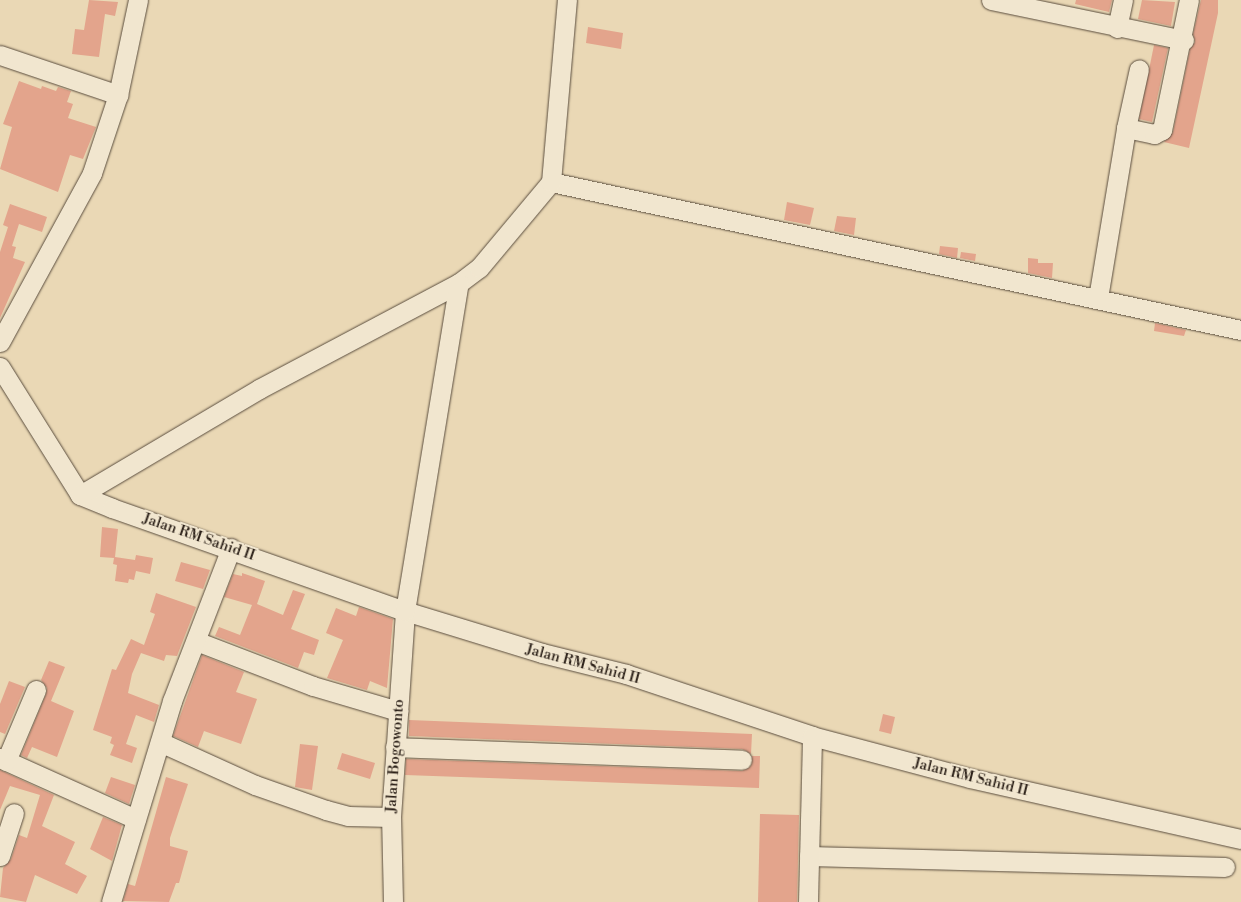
<!DOCTYPE html>
<html>
<head>
<meta charset="utf-8">
<style>
  body { margin:0 }
  #map { position:relative; width:1241px; height:902px; overflow:hidden; background:#ead8b5; font-family:"Libre Bodoni",serif }
  div>[style] { position:absolute }
  [style*='--x'] { left:calc(var(--x)*1px); top:calc(var(--y)*1px); width:calc(var(--w)*1px); rotate:calc(var(--a)*1deg) }
  .building>* { inset:0; background:#e3a48c }
  .roads { filter:drop-shadow(0 0 1px #5a4d3e) drop-shadow(0 0 1px #5a4d3e) }
  .minor>* { height:19px; margin:-9.5px; padding:0 9.5px; transform-origin:9.5px; border-radius:9.5px; background:#f1e6cf }
  span { translate:-50% -50%; white-space:nowrap; text-align:center; line-height:1.15; -webkit-text-stroke:4px #f1e6cf; paint-order:stroke }
  .street-label { font-size:15px; color:#2a1f17 }
</style>
</head>
<body>
<div id="map">
  <div class="building">
    <div style="clip-path:polygon(89px 0,118px 2px,115px 16px,105px 14px,99px 57px,72px 54px,75px 29px,84px 30px)"></div>
    <div style="clip-path:polygon(1076px 0,1112px 0,1109px 12px,1075px 4px)"></div>
    <div style="clip-path:polygon(1142px 0,1175px 2px,1171px 26px,1138px 19px)"></div>
    <div style="clip-path:polygon(1201px 0,1218px 0,1218px 13px,1189px 148px,1164px 142px,1173px 132px,1190px 49px,1195px 42px,1193px 34px)"></div>
    <div style="clip-path:polygon(588px 27px,623px 33px,621px 49px,586px 43px)"></div>
    <div style="clip-path:polygon(1154px 45px,1168px 48px,1152px 122px,1139px 119px)"></div>
    <div style="clip-path:polygon(19px 81px,41px 89px,42px 86px,56px 91px,58px 87px,71px 91px,67px 102px,73px 104px,68px 118px,96px 127px,83px 159px,70px 155px,58px 192px,0 169px,12px 127px,3px 124px)"></div>
    <div style="clip-path:polygon(787px 202px,814px 208px,810px 225px,784px 220px)"></div>
    <div style="clip-path:polygon(10px 204px,47px 217px,42px 232px,19px 224px,12px 246px,16px 247px,13px 258px,25px 262px,0 318px,0 252px,8px 227px,3px 225px)"></div>
    <div style="clip-path:polygon(837px 216px,856px 218px,854px 235px,834px 231px)"></div>
    <div style="clip-path:polygon(940px 246px,958px 248px,957px 258px,939px 254px)"></div>
    <div style="clip-path:polygon(961px 252px,976px 254px,975px 261px,960px 258px)"></div>
    <div style="clip-path:polygon(1028px 258px,1038px 259px,1038px 263px,1053px 263px,1052px 278px,1028px 273px)"></div>
    <div style="clip-path:polygon(1155px 323px,1186px 330px,1184px 336px,1154px 331px)"></div>
    <div style="clip-path:polygon(102px 527px,118px 529px,115px 557px,135px 560px,136px 555px,153px 558px,150px 574px,136px 571px,134px 580px,129px 579px,128px 583px,115px 581px,117px 565px,113px 564px,114px 558px,100px 557px)"></div>
    <div style="clip-path:polygon(181px 562px,210px 570px,203px 589px,175px 581px)"></div>
    <div style="clip-path:polygon(242px 573px,265px 581px,257px 604px,283px 615px,293px 590px,305px 594px,291px 629px,319px 640px,314px 655px,304px 652px,298px 668px,215px 636px,219px 627px,240px 635px,252px 605px,224px 597px,233px 574px,242px 576px)"></div>
    <div style="clip-path:polygon(156px 593px,196px 607px,177px 656px,166px 655px,164px 661px,141px 653px,132px 674px,128px 693px,159px 705px,154px 722px,136px 715px,126px 744px,137px 748px,132px 763px,110px 755px,114px 745px,110px 743px,112px 737px,93px 730px,112px 669px,116px 670px,131px 639px,144px 645px,155px 614px,150px 612px)"></div>
    <div style="clip-path:polygon(359px 607px,393px 619px,387px 688px,370px 681px,367px 690px,327px 678px,343px 640px,326px 633px,336px 608px,356px 616px)"></div>
    <div style="clip-path:polygon(202px 655px,244px 672px,236px 692px,257px 699px,241px 744px,204px 731px,198px 747px,173px 736px)"></div>
    <div style="clip-path:polygon(49px 661px,65px 667px,51px 701px,74px 711px,57px 757px,32px 747px,27px 758px,21px 755px,46px 694px,47px 688px,41px 680px)"></div>
    <div style="clip-path:polygon(9px 681px,25px 687px,5px 734px,0 732px,0 704px)"></div>
    <div style="clip-path:polygon(883px 714px,895px 717px,891px 734px,879px 731px)"></div>
    <div style="clip-path:polygon(409px 720px,752px 734px,751px 754px,742px 749px,409px 736px)"></div>
    <div style="clip-path:polygon(300px 744px,318px 746px,312px 790px,295px 787px)"></div>
    <div style="clip-path:polygon(342px 753px,375px 763px,370px 779px,337px 769px)"></div>
    <div style="clip-path:polygon(752px 756px,760px 756px,759px 788px,405px 775px,406px 759px,742px 771px,751px 766px)"></div>
    <div style="clip-path:polygon(0 770px,54px 795px,42px 826px,75px 842px,65px 864px,87px 876px,77px 894px,35px 875px,26px 902px,0 897px,3px 868px,11px 859px,19px 835px,27px 838px,40px 795px,10px 786px,0 810px)"></div>
    <div style="clip-path:polygon(111px 777px,135px 785px,129px 804px,105px 793px)"></div>
    <div style="clip-path:polygon(166px 777px,188px 784px,170px 838px,170px 846px,188px 851px,179px 883px,176px 883px,169px 902px,123px 901px,128px 884px,135px 886px)"></div>
    <div style="clip-path:polygon(760px 814px,799px 815px,797px 902px,758px 902px)"></div>
    <div style="clip-path:polygon(103px 817px,122px 825px,112px 861px,90px 849px)"></div>
  </div>
  <div class="roads">
    <div class="minor">
      <div style="--x:991;--y:0;--w:197;--a:11.7"></div>
      <div style="--x:1117;--y:28;--w:29;--a:-78"></div>
      <div style="--x:0;--y:55;--w:125;--a:18.7"></div>
      <div style="--x:1126;--y:128;--w:29;--a:12"></div>
      <div style="--x:1154;--y:134;--w:9;--a:-27"></div>
      <div style="--x:1162;--y:130;--w:133;--a:-78.3"></div>
      <div style="--x:551;--y:182;--w:706;--a:12.11"></div>
      <div style="--x:1098;--y:298;--w:172;--a:-80.6"></div>
      <div style="--x:1126;--y:128;--w:60;--a:-77.6"></div>
      <div style="--x:0;--y:342;--w:192;--a:-61.4"></div>
      <div style="--x:92;--y:173;--w:82;--a:-71.6"></div>
      <div style="--x:118;--y:95;--w:97;--a:-78.1"></div>
      <div style="--x:0;--y:367;--w:151;--a:58"></div>
      <div style="--x:80;--y:495;--w:35;--a:22"></div>
      <div style="--x:112;--y:508;--w:311;--a:19.4"></div>
      <div style="--x:405;--y:611;--w:143;--a:17"></div>
      <div style="--x:542;--y:653;--w:87;--a:14"></div>
      <div style="--x:626;--y:674;--w:196;--a:18.4"></div>
      <div style="--x:812;--y:736;--w:163;--a:14.9"></div>
      <div style="--x:970;--y:778;--w:278;--a:12.7"></div>
      <div style="--x:80;--y:495;--w:208;--a:-30.6"></div>
      <div style="--x:259;--y:389;--w:226;--a:-27.9"></div>
      <div style="--x:459;--y:283;--w:25;--a:-37"></div>
      <div style="--x:479;--y:268;--w:112;--a:-50.1"></div>
      <div style="--x:551;--y:182;--w:183;--a:-85"></div>
      <div style="--x:196;--y:641;--w:125;--a:21"></div>
      <div style="--x:313;--y:686;--w:89;--a:16.4"></div>
      <div style="--x:160;--y:742;--w:104;--a:24.4"></div>
      <div style="--x:255;--y:785;--w:75;--a:19.4"></div>
      <div style="--x:326;--y:810;--w:23;--a:15"></div>
      <div style="--x:348;--y:816;--w:43;--a:1.3"></div>
      <div style="--x:395;--y:747;--w:347;--a:2.1"></div>
      <div style="--x:0;--y:758;--w:149;--a:24.2"></div>
      <div style="--x:6;--y:761;--w:77;--a:-67.1"></div>
      <div style="--x:0;--y:856;--w:45;--a:-72"></div>
      <div style="--x:809;--y:856;--w:416;--a:1.5"></div>
      <div style="--x:111;--y:902;--w:210;--a:-73.1"></div>
      <div style="--x:172;--y:701;--w:164;--a:-68.9"></div>
      <div style="--x:393;--y:902;--w:85;--a:-91.3"></div>
      <div style="--x:391;--y:817;--w:206;--a:-86.1"></div>
      <div style="--x:405;--y:611;--w:332;--a:-80.7"></div>
      <div style="--x:808;--y:902;--w:166;--a:-88.6"></div>
    </div>
  </div>
  <div class="street-label">
    <span style="left:199px;top:537px;rotate:19deg">Jalan RM Sahid II</span>
    <span style="left:583px;top:664px;rotate:15deg">Jalan RM Sahid II</span>
    <span style="left:395px;top:756px;rotate:-86deg">Jalan Bogowonto</span>
    <span style="left:971px;top:777px;rotate:14deg">Jalan RM Sahid II</span>
  </div>
</div>
</body>
</html>
